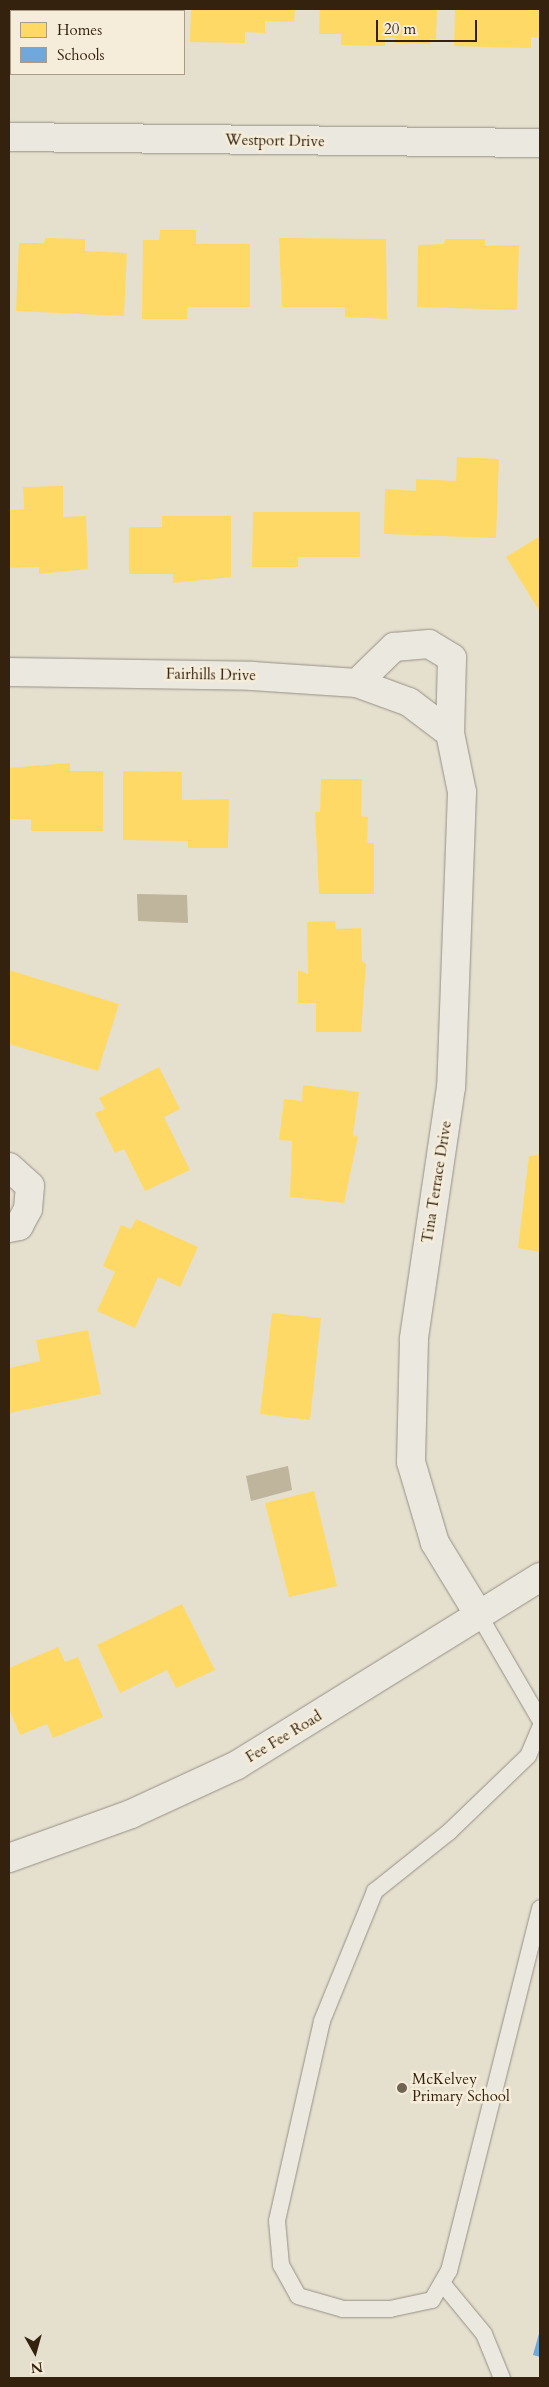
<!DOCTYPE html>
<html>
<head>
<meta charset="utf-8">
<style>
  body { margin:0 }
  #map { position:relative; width:549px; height:2387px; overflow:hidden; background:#e5dfce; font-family:Cardo,serif }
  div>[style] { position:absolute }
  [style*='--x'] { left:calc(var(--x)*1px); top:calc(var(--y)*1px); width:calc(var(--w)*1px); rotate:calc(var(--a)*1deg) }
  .water>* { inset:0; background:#bfb49c }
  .homes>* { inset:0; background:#ffd966 }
  .schools>* { inset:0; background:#6fa8dc }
  .roads { filter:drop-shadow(0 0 1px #969085) drop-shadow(0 0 1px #969085) }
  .lane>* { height:16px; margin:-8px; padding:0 8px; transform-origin:8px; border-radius:8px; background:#ebe8df }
  .street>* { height:28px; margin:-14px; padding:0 14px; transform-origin:14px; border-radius:14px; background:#ebe8df }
  .secondary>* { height:28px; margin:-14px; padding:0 14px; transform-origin:14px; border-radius:14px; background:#ebe8df }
  .dots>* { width:14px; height:14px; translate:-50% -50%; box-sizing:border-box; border:2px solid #f5edd9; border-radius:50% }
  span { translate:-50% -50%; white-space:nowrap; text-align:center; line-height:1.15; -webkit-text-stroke:5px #f5edd9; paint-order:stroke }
  .street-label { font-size:15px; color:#34220f }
  .poi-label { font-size:15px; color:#34220f }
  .left { translate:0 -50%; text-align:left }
  .frame { position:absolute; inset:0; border:10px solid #34220f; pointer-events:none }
  .legend { position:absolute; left:10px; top:10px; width:175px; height:65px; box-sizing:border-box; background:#f5edd9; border:1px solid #a89c88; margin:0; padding:6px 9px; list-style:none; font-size:15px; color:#34220f }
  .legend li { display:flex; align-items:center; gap:10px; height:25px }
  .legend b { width:25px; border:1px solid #a89c88 }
  .north { position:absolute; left:10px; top:2327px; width:50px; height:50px; -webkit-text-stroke:4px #f5edd9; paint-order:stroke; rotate:173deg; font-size:14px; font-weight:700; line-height:20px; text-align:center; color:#34220f }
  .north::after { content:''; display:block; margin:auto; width:18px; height:22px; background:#34220f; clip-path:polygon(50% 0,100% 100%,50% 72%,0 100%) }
  .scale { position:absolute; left:376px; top:20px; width:101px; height:22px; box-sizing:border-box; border:2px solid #34220f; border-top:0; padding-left:6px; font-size:15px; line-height:18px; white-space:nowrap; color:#34220f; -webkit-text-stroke:4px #f5edd9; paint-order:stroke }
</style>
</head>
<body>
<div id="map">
  <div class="water">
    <div style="clip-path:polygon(137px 894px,187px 895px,188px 923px,138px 921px)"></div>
    <div style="clip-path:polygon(288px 1466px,292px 1490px,251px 1501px,246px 1476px)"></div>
  </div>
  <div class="homes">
    <div style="clip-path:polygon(9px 9px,32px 9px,11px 11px,11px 40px)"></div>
    <div style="clip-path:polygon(61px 9px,169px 9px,169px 11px,61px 11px)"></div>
    <div style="clip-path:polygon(191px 9px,295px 9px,294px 22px,265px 21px,265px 33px,245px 32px,245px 43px,190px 42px)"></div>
    <div style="clip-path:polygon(320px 9px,437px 9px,436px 39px,430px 39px,430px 44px,395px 43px,395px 38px,385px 37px,385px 46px,341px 45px,341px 34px,319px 34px)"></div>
    <div style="clip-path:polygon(455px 9px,540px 9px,540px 38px,531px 37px,531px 48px,454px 46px)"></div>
    <div style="clip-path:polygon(160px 230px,196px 230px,196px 244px,250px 244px,250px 307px,188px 307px,187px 319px,142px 319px,143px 240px,159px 240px)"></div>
    <div style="clip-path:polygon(45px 238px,85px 239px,85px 251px,127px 253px,124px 316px,16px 311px,19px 243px,44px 243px)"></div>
    <div style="clip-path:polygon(279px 238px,386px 239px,387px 319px,345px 317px,345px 307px,282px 307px)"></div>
    <div style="clip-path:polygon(445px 239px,485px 239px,485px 246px,519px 245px,517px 310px,417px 307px,418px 245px,444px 244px)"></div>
    <div style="clip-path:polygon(457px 457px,499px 459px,496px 538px,384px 534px,385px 489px,416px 491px,416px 479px,456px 481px)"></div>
    <div style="clip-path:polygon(63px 486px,63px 517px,86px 516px,88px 569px,39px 574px,39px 567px,9px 568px,9px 510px,24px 509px,23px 487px)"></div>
    <div style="clip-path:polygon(253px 512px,360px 512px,360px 557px,298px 557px,298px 567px,252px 567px)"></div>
    <div style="clip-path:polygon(162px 516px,231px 516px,231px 577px,173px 583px,173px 574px,129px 574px,129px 527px,162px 527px)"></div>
    <div style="clip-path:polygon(540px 536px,540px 612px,506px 557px)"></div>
    <div style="clip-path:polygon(70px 763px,70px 771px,103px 771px,103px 831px,31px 831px,31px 819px,9px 819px,9px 768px)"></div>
    <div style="clip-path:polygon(123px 771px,182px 772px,182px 800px,229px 799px,228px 848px,188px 848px,188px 841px,123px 840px)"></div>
    <div style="clip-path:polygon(321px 779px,362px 779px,361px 816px,368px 817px,367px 843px,374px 843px,374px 894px,319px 894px,315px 812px,320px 812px)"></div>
    <div style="clip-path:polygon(335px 921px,336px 929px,361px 928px,362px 961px,366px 964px,361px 1032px,316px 1032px,316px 1003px,298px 1003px,298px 970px,308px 974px,307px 922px)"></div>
    <div style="clip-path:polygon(9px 970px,119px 1004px,98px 1071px,9px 1044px)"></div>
    <div style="clip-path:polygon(159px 1067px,180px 1109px,164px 1117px,190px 1170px,145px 1191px,124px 1149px,115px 1153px,95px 1113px,105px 1109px,99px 1098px)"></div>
    <div style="clip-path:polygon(303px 1085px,359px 1092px,353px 1135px,358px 1137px,344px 1203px,290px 1197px,292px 1141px,279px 1140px,284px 1099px,302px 1101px)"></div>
    <div style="clip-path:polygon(540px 1149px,540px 1252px,518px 1248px,529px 1156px,538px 1155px)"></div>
    <div style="clip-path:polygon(136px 1219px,198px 1247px,180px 1287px,158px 1277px,135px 1328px,97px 1311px,115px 1272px,103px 1266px,121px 1225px,131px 1229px)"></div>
    <div style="clip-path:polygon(272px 1313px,321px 1318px,310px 1420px,260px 1414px)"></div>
    <div style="clip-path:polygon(88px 1330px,101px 1394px,9px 1413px,9px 1368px,40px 1361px,36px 1340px)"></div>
    <div style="clip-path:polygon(314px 1491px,337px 1586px,289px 1597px,265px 1503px)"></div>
    <div style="clip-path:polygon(182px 1604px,215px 1670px,176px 1688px,167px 1670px,120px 1693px,97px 1645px)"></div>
    <div style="clip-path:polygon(58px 1647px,65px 1662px,78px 1657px,103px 1717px,53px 1738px,47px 1724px,20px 1735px,9px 1709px,9px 1668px)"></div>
  </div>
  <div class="schools">
    <div style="clip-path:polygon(540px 2330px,540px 2357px,533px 2355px)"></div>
  </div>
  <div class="roads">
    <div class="lane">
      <div style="--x:479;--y:1615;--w:121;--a:59.8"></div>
      <div style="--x:540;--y:1728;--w:30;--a:113"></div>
      <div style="--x:528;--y:1756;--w:110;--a:136.1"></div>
      <div style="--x:449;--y:1832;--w:95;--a:141.4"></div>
      <div style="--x:375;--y:1891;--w:140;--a:112.2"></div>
      <div style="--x:322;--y:2021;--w:205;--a:102.7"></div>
      <div style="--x:277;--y:2221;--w:44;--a:84.8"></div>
      <div style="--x:281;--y:2265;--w:35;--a:61"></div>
      <div style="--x:298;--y:2296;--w:47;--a:16.1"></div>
      <div style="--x:343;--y:2309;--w:47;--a:0"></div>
      <div style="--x:390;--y:2309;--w:43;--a:-12.1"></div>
      <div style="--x:432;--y:2300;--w:34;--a:-60"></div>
      <div style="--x:449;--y:2271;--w:374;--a:-75.9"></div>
      <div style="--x:442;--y:2283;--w:66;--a:50.5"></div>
      <div style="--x:484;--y:2334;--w:48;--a:67.8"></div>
    </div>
    <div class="street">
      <div style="--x:9;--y:137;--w:531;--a:0.65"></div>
      <div style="--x:9;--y:672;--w:243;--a:0.9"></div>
      <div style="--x:252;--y:676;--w:105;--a:3.8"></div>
      <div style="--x:357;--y:683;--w:55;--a:20.1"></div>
      <div style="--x:409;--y:702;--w:51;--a:37.1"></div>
      <div style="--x:450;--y:733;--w:60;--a:78.5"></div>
      <div style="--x:462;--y:792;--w:295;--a:92.1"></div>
      <div style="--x:451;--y:1087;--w:255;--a:98.4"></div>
      <div style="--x:414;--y:1339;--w:123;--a:91.4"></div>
      <div style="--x:411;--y:1462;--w:84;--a:73.5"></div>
      <div style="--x:435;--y:1543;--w:84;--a:58.6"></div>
      <div style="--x:357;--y:683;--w:52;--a:-44.2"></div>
      <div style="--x:394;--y:647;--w:35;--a:-5"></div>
      <div style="--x:429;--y:644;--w:27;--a:31"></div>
      <div style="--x:452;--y:658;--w:75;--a:91.5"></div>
      <div style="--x:9;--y:1167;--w:28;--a:42"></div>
      <div style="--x:30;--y:1186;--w:23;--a:95"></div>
      <div style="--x:28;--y:1209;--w:19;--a:118"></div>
      <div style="--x:19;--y:1226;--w:10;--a:169"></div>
    </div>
    <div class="secondary">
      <div style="--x:9;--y:1858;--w:130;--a:-19.8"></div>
      <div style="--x:131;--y:1814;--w:117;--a:-24.8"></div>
      <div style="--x:237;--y:1765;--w:357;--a:-31.8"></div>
    </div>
  </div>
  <div class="dots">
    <div style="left:402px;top:2088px;background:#726452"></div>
  </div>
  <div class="street-label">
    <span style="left:275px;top:141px;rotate:1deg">Westport Drive</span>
    <span style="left:211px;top:675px;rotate:1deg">Fairhills Drive</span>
    <span style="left:437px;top:1182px;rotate:-81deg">Tina Terrace Drive</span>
    <span style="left:284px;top:1737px;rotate:-31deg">Fee Fee Road</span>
  </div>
  <div class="poi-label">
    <span class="left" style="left:412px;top:2088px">McKelvey<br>Primary School</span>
  </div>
  <div class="frame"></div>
  <ul class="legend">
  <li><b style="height:14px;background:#ffd966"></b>Homes</li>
  <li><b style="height:14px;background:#6fa8dc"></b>Schools</li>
  </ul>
  <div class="north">N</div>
  <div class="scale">20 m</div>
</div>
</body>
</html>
